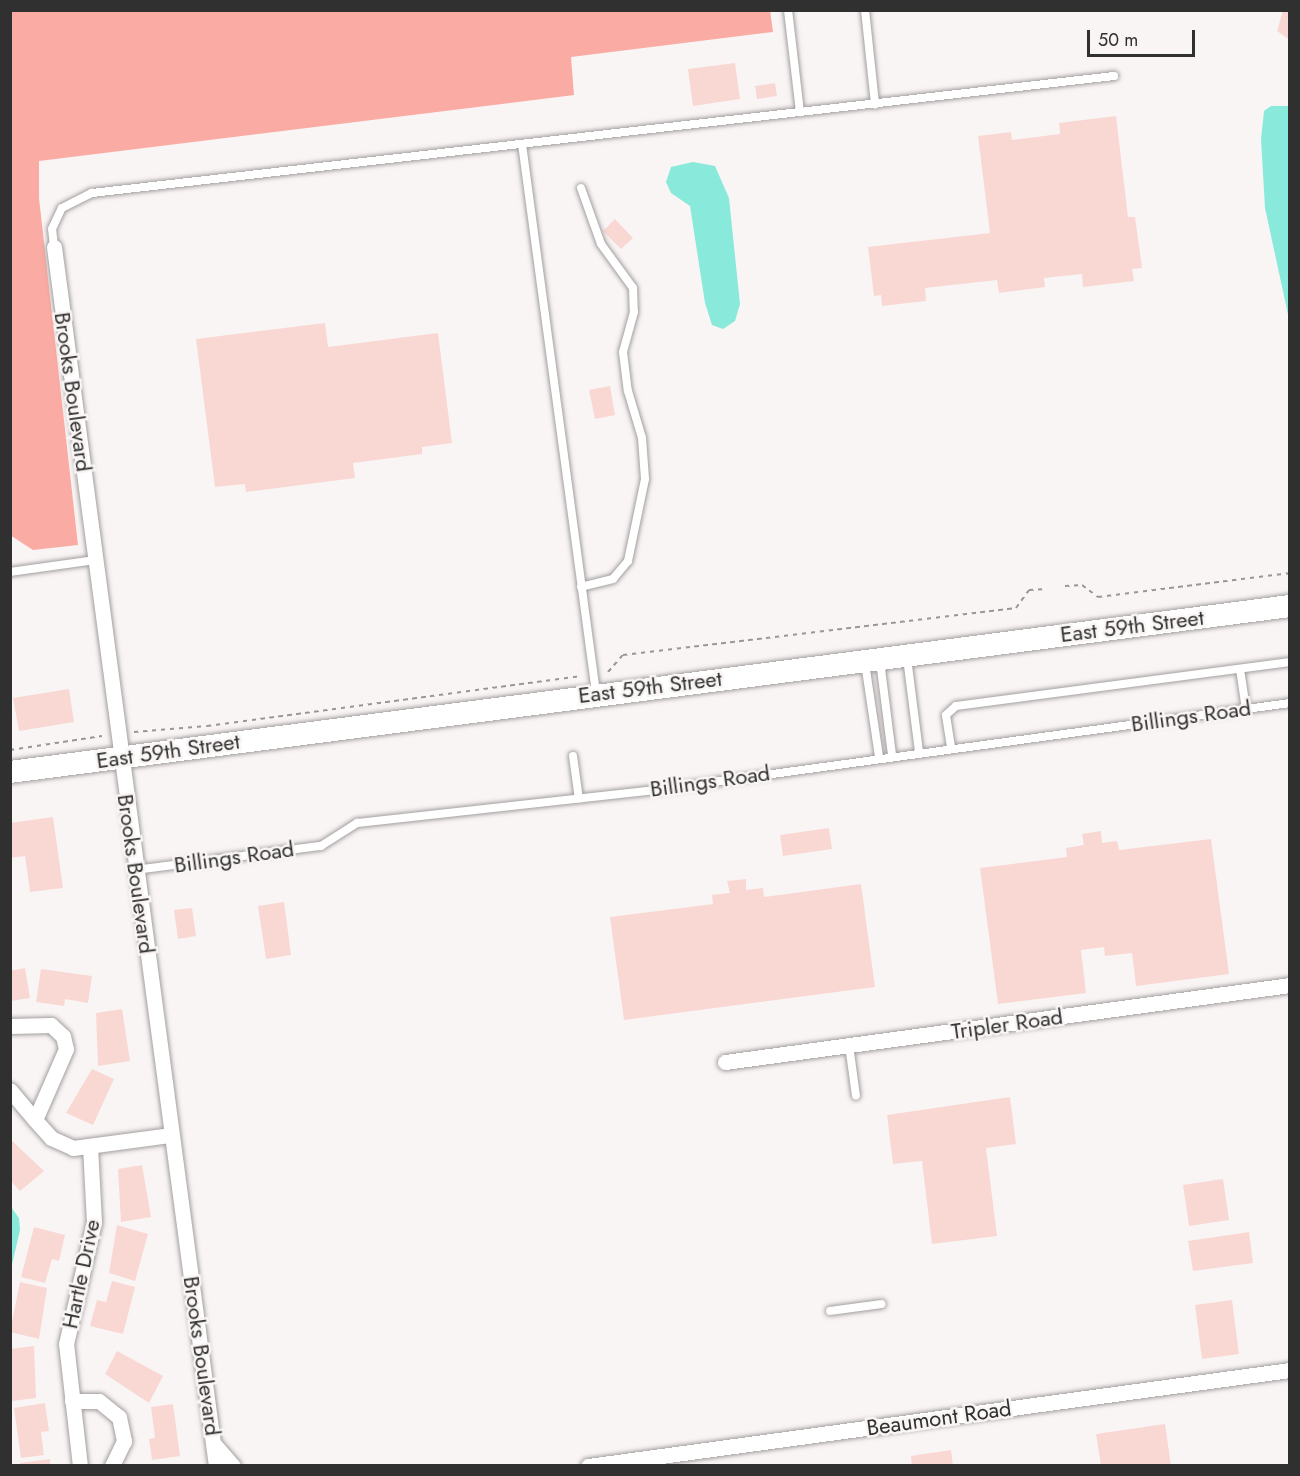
<!DOCTYPE html>
<html>
<head>
<meta charset="utf-8">
<style>
  body { margin:0 }
  #map { position:relative; width:1300px; height:1476px; overflow:hidden; background:#f9f5f4; font-family:Jost,sans-serif }
  div>[style] { position:absolute }
  [style*='--x'] { left:calc(var(--x)*1px); top:calc(var(--y)*1px); width:calc(var(--w)*1px); rotate:calc(var(--a)*1deg) }
  .forest>* { inset:0; background:#faaba3 }
  .water>* { inset:0; background:#89eadb }
  .building>* { inset:0; background:#f9d8d4 }
  .path>* { height:2px; margin-top:-1px; transform-origin:0; background:repeating-linear-gradient(90deg,#999696 0 4.5px,transparent 0 9px) }
  .roads { filter:drop-shadow(0 0 2px #a39f9f) drop-shadow(0 0 2px #a39f9f) }
  .lane>* { height:8px; margin:-4px; padding:0 4px; transform-origin:4px; border-radius:4px; background:#fff }
  .street>* { height:15px; margin:-7.5px; padding:0 7.5px; transform-origin:7.5px; border-radius:7.5px; background:#fff }
  .secondary>* { height:22px; margin:-11px; padding:0 11px; transform-origin:11px; border-radius:11px; background:#fff }
  span { translate:-50% -50%; white-space:nowrap; text-align:center; line-height:1.15; -webkit-text-stroke:5px #f9f5f4; paint-order:stroke }
  .street-label { font-size:22px; color:#313030 }
  .frame { position:absolute; inset:0; border:12px solid #313030; pointer-events:none }
  .scale { position:absolute; left:1087px; top:30px; width:108px; height:27px; box-sizing:border-box; border:3px solid #313030; border-top:0; padding-left:8px; font-size:18px; line-height:21px; white-space:nowrap; color:#313030; -webkit-text-stroke:4px #f9f5f4; paint-order:stroke }
</style>
</head>
<body>
<div id="map">
  <div class="forest">
    <div style="clip-path:polygon(11px 10px,770px 10px,773px 32px,571px 57px,574px 95px,39px 161px,39px 198px,78px 545px,33px 550px,10px 535px)"></div>
  </div>
  <div class="water">
    <div style="clip-path:polygon(1271px 106px,1289px 106px,1289px 319px,1265px 208px,1261px 139px,1264px 111px)"></div>
    <div style="clip-path:polygon(693px 162px,715px 166px,729px 198px,740px 304px,735px 321px,723px 329px,712px 325px,705px 303px,690px 206px,671px 193px,666px 182px,671px 167px)"></div>
    <div style="clip-path:polygon(11px 1207px,19px 1218px,20px 1230px,11px 1269px)"></div>
  </div>
  <div class="building">
    <div style="clip-path:polygon(1283px 10px,1290px 10px,1290px 40px,1277px 31px)"></div>
    <div style="clip-path:polygon(735px 63px,740px 99px,693px 106px,688px 69px)"></div>
    <div style="clip-path:polygon(775px 83px,777px 96px,757px 99px,755px 86px)"></div>
    <div style="clip-path:polygon(1116px 116px,1128px 217px,1135px 217px,1142px 268px,1132px 269px,1134px 281px,1083px 287px,1082px 274px,1044px 278px,1045px 287px,999px 293px,997px 280px,925px 288px,926px 301px,882px 306px,881px 295px,874px 296px,868px 247px,990px 233px,978px 136px,1011px 132px,1012px 140px,1060px 134px,1059px 123px)"></div>
    <div style="clip-path:polygon(615px 219px,633px 238px,621px 249px,603px 231px)"></div>
    <div style="clip-path:polygon(325px 323px,328px 347px,438px 333px,452px 443px,422px 447px,422px 454px,353px 463px,355px 478px,246px 492px,245px 484px,215px 487px,196px 339px)"></div>
    <div style="clip-path:polygon(610px 386px,615px 415px,595px 419px,589px 390px)"></div>
    <div style="clip-path:polygon(69px 689px,74px 722px,19px 731px,13px 698px)"></div>
    <div style="clip-path:polygon(53px 817px,63px 888px,30px 892px,25px 856px,10px 858px,10px 823px)"></div>
    <div style="clip-path:polygon(829px 828px,832px 849px,783px 856px,780px 835px)"></div>
    <div style="clip-path:polygon(1101px 831px,1102px 843px,1117px 841px,1119px 850px,1211px 839px,1229px 974px,1136px 986px,1132px 953px,1105px 956px,1104px 947px,1081px 950px,1086px 993px,998px 1004px,980px 868px,1067px 857px,1066px 848px,1084px 845px,1082px 834px)"></div>
    <div style="clip-path:polygon(746px 879px,746px 890px,763px 888px,764px 897px,861px 884px,875px 987px,624px 1020px,610px 917px,713px 904px,712px 895px,730px 893px,727px 881px)"></div>
    <div style="clip-path:polygon(284px 902px,291px 955px,266px 959px,258px 906px)"></div>
    <div style="clip-path:polygon(192px 908px,196px 936px,178px 939px,174px 910px)"></div>
    <div style="clip-path:polygon(25px 968px,30px 998px,11px 1001px,10px 971px)"></div>
    <div style="clip-path:polygon(41px 969px,92px 976px,88px 1003px,65px 999px,64px 1006px,36px 1002px)"></div>
    <div style="clip-path:polygon(122px 1009px,130px 1061px,98px 1066px,96px 1013px)"></div>
    <div style="clip-path:polygon(92px 1069px,114px 1079px,93px 1125px,66px 1113px)"></div>
    <div style="clip-path:polygon(1010px 1097px,1016px 1144px,986px 1148px,997px 1236px,932px 1244px,922px 1161px,893px 1164px,887px 1115px)"></div>
    <div style="clip-path:polygon(10px 1139px,44px 1171px,20px 1191px,10px 1180px)"></div>
    <div style="clip-path:polygon(142px 1165px,151px 1217px,121px 1222px,118px 1169px)"></div>
    <div style="clip-path:polygon(1223px 1179px,1229px 1220px,1189px 1226px,1183px 1185px)"></div>
    <div style="clip-path:polygon(117px 1225px,148px 1234px,135px 1281px,109px 1273px)"></div>
    <div style="clip-path:polygon(34px 1227px,65px 1235px,59px 1261px,52px 1259px,45px 1283px,21px 1277px)"></div>
    <div style="clip-path:polygon(1249px 1232px,1253px 1263px,1193px 1271px,1188px 1241px)"></div>
    <div style="clip-path:polygon(112px 1281px,135px 1287px,123px 1334px,90px 1326px,97px 1300px,106px 1302px)"></div>
    <div style="clip-path:polygon(20px 1282px,47px 1288px,39px 1339px,10px 1332px)"></div>
    <div style="clip-path:polygon(1232px 1300px,1239px 1354px,1202px 1359px,1195px 1305px)"></div>
    <div style="clip-path:polygon(34px 1346px,36px 1398px,12px 1401px,10px 1349px)"></div>
    <div style="clip-path:polygon(117px 1351px,163px 1376px,149px 1403px,105px 1374px)"></div>
    <div style="clip-path:polygon(45px 1403px,49px 1431px,41px 1432px,44px 1455px,21px 1458px,14px 1408px)"></div>
    <div style="clip-path:polygon(173px 1404px,180px 1456px,152px 1460px,149px 1439px,155px 1438px,151px 1407px)"></div>
    <div style="clip-path:polygon(1165px 1424px,1171px 1466px,1101px 1466px,1096px 1434px)"></div>
    <div style="clip-path:polygon(951px 1450px,953px 1466px,912px 1466px,911px 1456px)"></div>
    <div style="clip-path:polygon(50px 1459px,50px 1466px,21px 1466px,20px 1463px)"></div>
  </div>
  <div class="path">
    <div style="--x:1065;--y:586;--w:17;--a:-3"></div>
    <div style="--x:1082;--y:585;--w:20;--a:37"></div>
    <div style="--x:1098;--y:597;--w:193;--a:-7.1"></div>
    <div style="--x:608;--y:672;--w:23;--a:-49"></div>
    <div style="--x:623;--y:655;--w:396;--a:-6.8"></div>
    <div style="--x:1016;--y:608;--w:22;--a:-54"></div>
    <div style="--x:1029;--y:590;--w:17;--a:-3"></div>
    <div style="--x:134;--y:732;--w:73;--a:-4.7"></div>
    <div style="--x:207;--y:726;--w:376;--a:-7.6"></div>
    <div style="--x:10;--y:750;--w:93;--a:-8.7"></div>
  </div>
  <div class="roads">
    <div class="lane">
      <div style="--x:788;--y:10;--w:103;--a:83.3"></div>
      <div style="--x:865;--y:10;--w:95;--a:83.9"></div>
      <div style="--x:522;--y:144;--w:554;--a:82.32"></div>
      <div style="--x:581;--y:188;--w:59;--a:70.3"></div>
      <div style="--x:601;--y:244;--w:54;--a:54"></div>
      <div style="--x:633;--y:288;--w:24;--a:88"></div>
      <div style="--x:634;--y:312;--w:41;--a:105.4"></div>
      <div style="--x:623;--y:352;--w:39;--a:83"></div>
      <div style="--x:628;--y:391;--w:49;--a:73.4"></div>
      <div style="--x:642;--y:438;--w:41;--a:85.8"></div>
      <div style="--x:645;--y:479;--w:84;--a:101.7"></div>
      <div style="--x:628;--y:561;--w:23;--a:130"></div>
      <div style="--x:613;--y:579;--w:33;--a:166"></div>
      <div style="--x:54;--y:247;--w:18;--a:-96"></div>
      <div style="--x:52;--y:229;--w:23;--a:-65"></div>
      <div style="--x:62;--y:208;--w:34;--a:-27"></div>
      <div style="--x:92;--y:193;--w:1029;--a:-6.53"></div>
      <div style="--x:10;--y:572;--w:86;--a:-8"></div>
      <div style="--x:907;--y:658;--w:95;--a:82.7"></div>
      <div style="--x:880;--y:661;--w:95;--a:82.7"></div>
      <div style="--x:865;--y:663;--w:95;--a:81.5"></div>
      <div style="--x:1240;--y:669;--w:40;--a:81.5"></div>
      <div style="--x:951;--y:747;--w:32;--a:-99"></div>
      <div style="--x:946;--y:715;--w:13;--a:-42"></div>
      <div style="--x:956;--y:706;--w:337;--a:-7.5"></div>
      <div style="--x:573;--y:756;--w:43;--a:82.1"></div>
      <div style="--x:135;--y:870;--w:188;--a:-7.4"></div>
      <div style="--x:321;--y:846;--w:43;--a:-32.6"></div>
      <div style="--x:357;--y:823;--w:308;--a:-6.3"></div>
      <div style="--x:663;--y:789;--w:633;--a:-7.81"></div>
      <div style="--x:849;--y:1045;--w:51;--a:82.2"></div>
      <div style="--x:830;--y:1311;--w:52;--a:-7.7"></div>
    </div>
    <div class="street">
      <div style="--x:54;--y:247;--w:1230;--a:82.43"></div>
      <div style="--x:10;--y:1026;--w:41;--a:-1.4"></div>
      <div style="--x:51;--y:1025;--w:16;--a:43"></div>
      <div style="--x:63;--y:1036;--w:13;--a:77"></div>
      <div style="--x:66;--y:1049;--w:77;--a:113.6"></div>
      <div style="--x:35;--y:1120;--w:39;--a:-130"></div>
      <div style="--x:725;--y:1062;--w:570;--a:-7.76"></div>
      <div style="--x:35;--y:1120;--w:24;--a:48"></div>
      <div style="--x:51;--y:1138;--w:24;--a:24"></div>
      <div style="--x:73;--y:1148;--w:99;--a:-7.6"></div>
      <div style="--x:72;--y:1401;--w:27;--a:0"></div>
      <div style="--x:99;--y:1401;--w:26;--a:39"></div>
      <div style="--x:119;--y:1417;--w:25;--a:78"></div>
      <div style="--x:124;--y:1441;--w:28;--a:116"></div>
      <div style="--x:214;--y:1444;--w:29;--a:49"></div>
      <div style="--x:80;--y:1466;--w:123;--a:-96.5"></div>
      <div style="--x:66;--y:1344;--w:125;--a:-77.1"></div>
      <div style="--x:94;--y:1222;--w:76;--a:-93"></div>
      <div style="--x:588;--y:1466;--w:709;--a:-7.79"></div>
    </div>
    <div class="secondary">
      <div style="--x:10;--y:772;--w:1291;--a:-7.39"></div>
    </div>
  </div>
  <div class="street-label">
    <span style="left:73px;top:392px;rotate:82deg">Brooks Boulevard</span>
    <span style="left:1132px;top:626px;rotate:-7deg">East 59th Street</span>
    <span style="left:650px;top:687px;rotate:-7deg">East 59th Street</span>
    <span style="left:1191px;top:716px;rotate:-8deg">Billings Road</span>
    <span style="left:168px;top:751px;rotate:-8deg">East 59th Street</span>
    <span style="left:710px;top:781px;rotate:-8deg">Billings Road</span>
    <span style="left:234px;top:857px;rotate:-8deg">Billings Road</span>
    <span style="left:136px;top:874px;rotate:82deg">Brooks Boulevard</span>
    <span style="left:1007px;top:1024px;rotate:-8deg">Tripler Road</span>
    <span style="left:81px;top:1274px;rotate:-78deg">Hartle Drive</span>
    <span style="left:202px;top:1356px;rotate:82deg">Brooks Boulevard</span>
    <span style="left:939px;top:1418px;rotate:-8deg">Beaumont Road</span>
  </div>
  <div class="frame"></div>
  <div class="scale">50 m</div>
</div>
</body>
</html>
